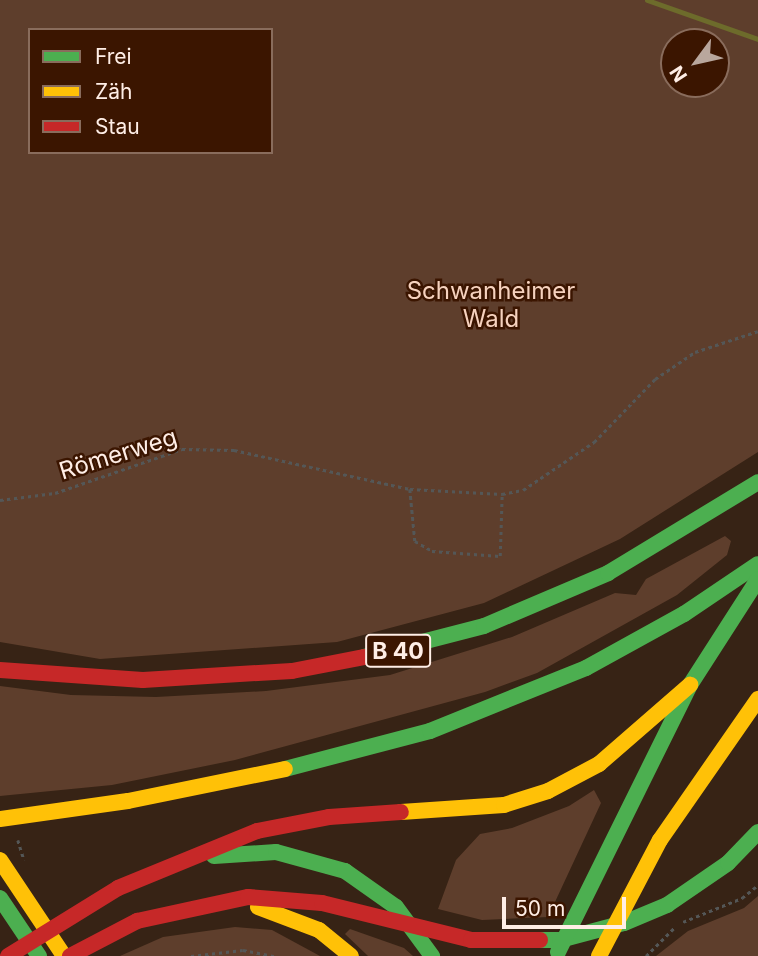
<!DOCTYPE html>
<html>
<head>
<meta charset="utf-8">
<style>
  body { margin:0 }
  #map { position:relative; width:758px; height:956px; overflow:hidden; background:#372315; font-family:Inter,sans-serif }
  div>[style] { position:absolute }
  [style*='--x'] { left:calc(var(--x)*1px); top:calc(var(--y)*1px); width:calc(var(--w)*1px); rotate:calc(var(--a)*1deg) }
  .green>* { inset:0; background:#5e3e2c }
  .stream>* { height:5px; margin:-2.5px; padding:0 2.5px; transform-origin:2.5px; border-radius:2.5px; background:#6d6b2b }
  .path>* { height:2.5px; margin-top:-1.25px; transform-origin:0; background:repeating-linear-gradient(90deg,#545757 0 3.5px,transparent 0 7px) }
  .fast>* { height:16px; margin:-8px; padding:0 8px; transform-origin:8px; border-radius:8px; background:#4caf50 }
  .slow>* { height:16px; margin:-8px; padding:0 8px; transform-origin:8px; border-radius:8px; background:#ffc107 }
  .jam>* { height:16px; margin:-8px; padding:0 8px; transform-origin:8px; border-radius:8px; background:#c62828 }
  span { translate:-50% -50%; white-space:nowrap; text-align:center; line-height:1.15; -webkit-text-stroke:5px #3b1500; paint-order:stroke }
  .shield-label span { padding:2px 5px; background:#3b1500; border:2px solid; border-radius:5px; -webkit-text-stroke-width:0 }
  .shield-label { font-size:23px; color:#ffeee6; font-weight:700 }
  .park-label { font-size:24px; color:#f6d2be }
  .street-label { font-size:24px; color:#ffeee6 }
  .legend { position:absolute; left:28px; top:28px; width:245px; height:126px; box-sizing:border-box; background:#3b1500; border:2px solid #896c5c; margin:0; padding:9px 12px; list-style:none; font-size:21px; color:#ffeee6 }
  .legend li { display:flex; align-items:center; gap:14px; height:35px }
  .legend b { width:35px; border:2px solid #896c5c }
  .north { position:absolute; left:660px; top:28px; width:70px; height:70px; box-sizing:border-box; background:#3b1500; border:2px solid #896c5c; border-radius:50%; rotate:237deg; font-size:19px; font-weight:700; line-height:28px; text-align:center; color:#ffeee6 }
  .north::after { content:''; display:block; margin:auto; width:24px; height:32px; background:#b9a79d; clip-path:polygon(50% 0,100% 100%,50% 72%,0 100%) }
  .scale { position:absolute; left:502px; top:897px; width:124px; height:32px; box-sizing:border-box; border:4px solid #ffeee6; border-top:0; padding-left:9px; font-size:21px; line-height:24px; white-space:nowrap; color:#ffeee6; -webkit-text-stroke:5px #3b1500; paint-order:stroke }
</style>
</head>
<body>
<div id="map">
  <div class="green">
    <div style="clip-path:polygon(evenodd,0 0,758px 0,758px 452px,620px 539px,484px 603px,337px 642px,100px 659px,0 642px,0 0,30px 30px,271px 30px,271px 152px,30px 152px,30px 30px,0 0,674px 42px,716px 42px,716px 84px,674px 84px,674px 42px)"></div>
    <div style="clip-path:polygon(725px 536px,731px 541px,727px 555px,677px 595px,537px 673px,485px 692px,235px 760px,112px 785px,0 796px,0 686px,71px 695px,156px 697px,266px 691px,390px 675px,512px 637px,615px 593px,636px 595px,646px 579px)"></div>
    <div style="clip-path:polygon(594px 790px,601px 803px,548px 917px,482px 920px,438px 909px,456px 860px,480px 834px,512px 828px,569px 806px)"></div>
    <div style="clip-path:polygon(758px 896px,758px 956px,656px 956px,688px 931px,744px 908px)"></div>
    <div style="clip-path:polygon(235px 927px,272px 930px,320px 956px,120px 956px,163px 937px)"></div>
    <div style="clip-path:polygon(350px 929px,404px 948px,413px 956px,368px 956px,345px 934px)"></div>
  </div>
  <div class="stream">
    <div style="--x:647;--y:0;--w:118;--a:19.4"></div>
  </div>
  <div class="path">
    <div style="--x:410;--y:489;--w:52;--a:84.5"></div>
    <div style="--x:415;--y:541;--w:20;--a:30"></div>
    <div style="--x:432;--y:551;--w:68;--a:4.2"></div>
    <div style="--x:500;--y:556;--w:62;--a:-88.2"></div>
    <div style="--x:0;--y:500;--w:55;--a:-7.3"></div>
    <div style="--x:55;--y:493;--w:134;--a:-19.1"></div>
    <div style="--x:182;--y:449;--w:52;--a:1.1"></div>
    <div style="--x:234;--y:450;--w:180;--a:12.5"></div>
    <div style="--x:410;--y:489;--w:92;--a:3.1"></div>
    <div style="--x:502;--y:494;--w:21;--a:-11"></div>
    <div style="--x:523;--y:490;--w:86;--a:-34.1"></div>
    <div style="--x:594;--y:442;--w:88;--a:-45.9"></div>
    <div style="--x:655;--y:379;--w:48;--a:-34"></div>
    <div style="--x:695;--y:352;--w:66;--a:-18.4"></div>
    <div style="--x:18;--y:840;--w:21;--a:73"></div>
    <div style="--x:683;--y:922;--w:64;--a:-22.1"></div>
    <div style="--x:742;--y:898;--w:21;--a:-39"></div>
    <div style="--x:191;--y:956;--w:52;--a:-6.6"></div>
    <div style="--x:243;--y:950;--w:32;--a:11"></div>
    <div style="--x:646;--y:956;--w:41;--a:-45"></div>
  </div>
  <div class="fast">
    <div style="--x:364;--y:657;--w:124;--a:-14.5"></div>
    <div style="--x:484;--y:626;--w:135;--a:-23.1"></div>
    <div style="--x:608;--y:573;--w:175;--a:-31.2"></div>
    <div style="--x:285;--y:769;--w:150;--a:-14.7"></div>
    <div style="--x:430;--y:731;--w:168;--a:-22"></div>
    <div style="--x:586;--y:668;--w:112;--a:-28.9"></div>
    <div style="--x:684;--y:614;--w:89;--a:-34"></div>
    <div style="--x:214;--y:856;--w:62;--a:-3.7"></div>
    <div style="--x:276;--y:852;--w:72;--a:15.4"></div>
    <div style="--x:345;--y:871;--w:62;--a:35.2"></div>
    <div style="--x:396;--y:907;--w:61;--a:53.7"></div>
    <div style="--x:0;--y:898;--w:70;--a:56.1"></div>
    <div style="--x:540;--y:940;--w:20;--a:0"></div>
    <div style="--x:560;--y:940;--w:66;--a:-14.9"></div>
    <div style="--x:624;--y:923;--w:47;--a:-22.7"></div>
    <div style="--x:667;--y:905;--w:74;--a:-34.5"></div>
    <div style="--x:728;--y:863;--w:43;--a:-45.9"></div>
    <div style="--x:558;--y:952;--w:298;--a:-63.7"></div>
    <div style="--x:690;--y:685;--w:126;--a:-57.3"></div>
  </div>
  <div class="slow">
    <div style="--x:401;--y:812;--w:103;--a:-3.9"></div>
    <div style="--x:504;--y:805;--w:46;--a:-17.7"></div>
    <div style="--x:548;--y:791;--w:58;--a:-27.9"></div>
    <div style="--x:599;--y:764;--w:121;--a:-41"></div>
    <div style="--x:0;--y:819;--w:129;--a:-8"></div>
    <div style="--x:128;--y:801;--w:160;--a:-11.5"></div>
    <div style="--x:0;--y:860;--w:115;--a:56.3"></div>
    <div style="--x:258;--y:907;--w:65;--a:20.7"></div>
    <div style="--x:319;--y:930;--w:41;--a:39.1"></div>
    <div style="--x:599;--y:956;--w:131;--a:-62.3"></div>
    <div style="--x:660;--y:840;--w:172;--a:-55.2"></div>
  </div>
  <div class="jam">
    <div style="--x:0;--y:670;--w:143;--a:4"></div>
    <div style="--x:143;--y:680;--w:149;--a:-3.5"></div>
    <div style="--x:292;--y:671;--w:73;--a:-11"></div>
    <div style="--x:8;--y:956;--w:129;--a:-31.7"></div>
    <div style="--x:118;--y:888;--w:150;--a:-22.3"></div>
    <div style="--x:257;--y:831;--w:73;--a:-11"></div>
    <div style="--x:329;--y:817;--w:72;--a:-4"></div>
    <div style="--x:70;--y:956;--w:76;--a:-27.6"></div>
    <div style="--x:137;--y:921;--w:114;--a:-12.2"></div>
    <div style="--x:248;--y:897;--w:74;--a:4.6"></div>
    <div style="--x:322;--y:903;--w:154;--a:13.9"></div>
    <div style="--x:471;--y:940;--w:69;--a:0"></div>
  </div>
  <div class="shield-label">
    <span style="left:398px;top:651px">B 40</span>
  </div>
  <div class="park-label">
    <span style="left:491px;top:305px">Schwanheimer<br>Wald</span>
  </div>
  <div class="street-label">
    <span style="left:118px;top:454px;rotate:-17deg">Römerweg</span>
  </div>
  <ul class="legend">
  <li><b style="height:9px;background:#4caf50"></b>Frei</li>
  <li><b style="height:9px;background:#ffc107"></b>Zäh</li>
  <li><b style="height:9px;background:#c62828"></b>Stau</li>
  </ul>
  <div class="north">N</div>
  <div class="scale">50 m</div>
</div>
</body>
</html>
